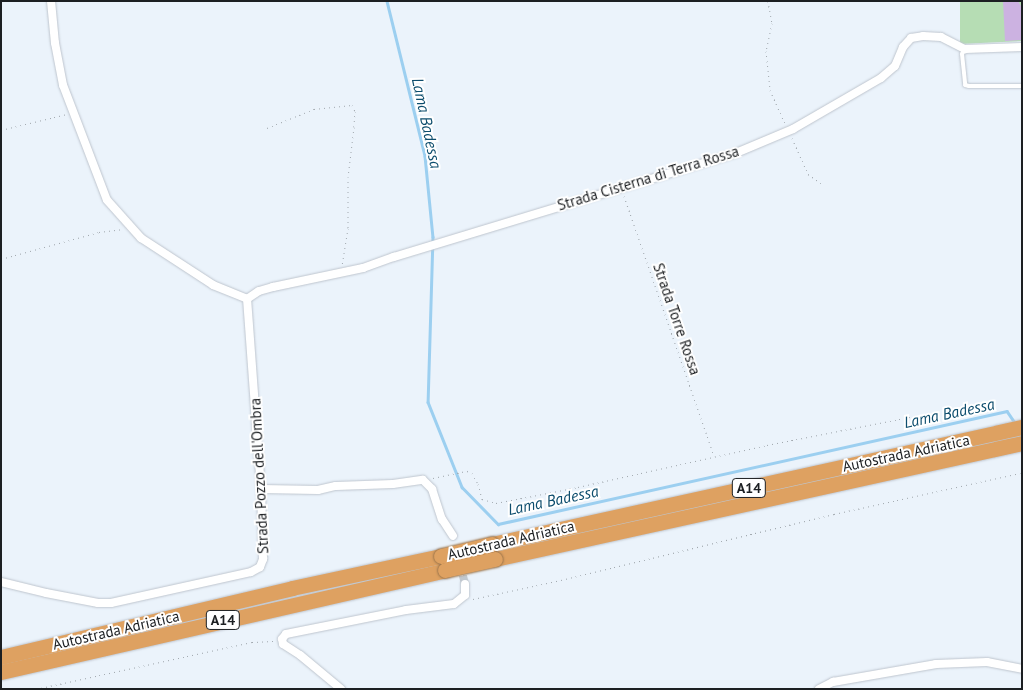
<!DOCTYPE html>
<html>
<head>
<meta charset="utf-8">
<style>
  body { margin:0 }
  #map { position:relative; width:1023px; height:690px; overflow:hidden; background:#ebf3fb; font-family:"PT Sans",sans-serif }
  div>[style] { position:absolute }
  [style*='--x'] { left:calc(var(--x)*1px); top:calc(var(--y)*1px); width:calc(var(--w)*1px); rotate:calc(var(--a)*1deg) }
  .green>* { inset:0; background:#b6ddb4 }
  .stream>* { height:2.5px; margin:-1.25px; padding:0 1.25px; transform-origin:1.25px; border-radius:1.25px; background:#9ccff0 }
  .building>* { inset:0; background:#ccb2e1 }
  .street-tunnel>* { height:8px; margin-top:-4px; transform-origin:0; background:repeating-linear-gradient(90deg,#c2c9d0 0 8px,transparent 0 12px) }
  .path>* { height:1px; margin-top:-0.5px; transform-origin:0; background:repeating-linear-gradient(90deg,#a1a8ae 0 1px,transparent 0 5px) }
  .roads { filter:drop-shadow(0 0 1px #bec5ce) drop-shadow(0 0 1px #bec5ce) }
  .lane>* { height:4px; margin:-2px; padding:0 2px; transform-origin:2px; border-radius:2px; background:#fff }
  .street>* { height:8px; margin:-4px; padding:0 4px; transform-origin:4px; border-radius:4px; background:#fff }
  .highway>* { height:15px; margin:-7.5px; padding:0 7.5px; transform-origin:7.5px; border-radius:7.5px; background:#dea161 }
  .bridges { filter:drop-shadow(0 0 1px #9a744b) drop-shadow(0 0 1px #9a744b) }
  .highway-bridge>* { height:15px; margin:-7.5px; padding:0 7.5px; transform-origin:7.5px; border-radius:7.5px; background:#dea161 }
  span { translate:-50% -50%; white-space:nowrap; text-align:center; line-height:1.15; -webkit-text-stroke:4px #fff; paint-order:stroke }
  .shield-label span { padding:1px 4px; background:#fff; border:1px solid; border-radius:4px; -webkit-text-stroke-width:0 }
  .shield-label { font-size:14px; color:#1c1f22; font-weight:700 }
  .street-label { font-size:15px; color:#1c1f22 }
  .water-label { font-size:16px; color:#0d4d6d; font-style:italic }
  .frame { position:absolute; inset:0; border:2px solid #1c1f22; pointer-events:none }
</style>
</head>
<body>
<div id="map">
  <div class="green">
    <div style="clip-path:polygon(960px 1px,1022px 1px,1022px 41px,960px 44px)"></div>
  </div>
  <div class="stream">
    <div style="--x:387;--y:1;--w:160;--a:76.2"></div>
    <div style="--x:425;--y:156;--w:81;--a:84.4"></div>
    <div style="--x:433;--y:237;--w:165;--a:91.7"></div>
    <div style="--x:428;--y:402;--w:92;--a:68.2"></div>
    <div style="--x:462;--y:487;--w:52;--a:45.8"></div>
    <div style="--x:498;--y:524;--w:521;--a:-12.52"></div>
    <div style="--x:1007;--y:411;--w:14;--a:56"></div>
  </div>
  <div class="building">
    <div style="clip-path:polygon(1003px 1px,1018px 1px,1022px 8px,1022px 40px,1005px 41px)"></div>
  </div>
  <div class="street-tunnel">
    <div style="--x:460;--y:564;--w:21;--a:76"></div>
  </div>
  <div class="path">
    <div style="--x:768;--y:1;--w:22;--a:80"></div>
    <div style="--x:772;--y:23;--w:29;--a:102"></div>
    <div style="--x:766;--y:51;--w:39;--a:84"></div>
    <div style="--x:770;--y:90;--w:36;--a:66"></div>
    <div style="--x:267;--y:128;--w:51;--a:-22"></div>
    <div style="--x:314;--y:109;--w:38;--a:-6"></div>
    <div style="--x:352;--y:105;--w:7;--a:63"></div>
    <div style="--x:355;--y:111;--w:16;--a:94"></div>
    <div style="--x:354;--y:127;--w:50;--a:96.8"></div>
    <div style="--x:348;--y:177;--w:51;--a:90"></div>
    <div style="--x:348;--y:228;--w:37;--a:99"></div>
    <div style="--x:1;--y:130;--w:68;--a:-13.6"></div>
    <div style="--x:792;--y:138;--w:39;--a:66"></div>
    <div style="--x:808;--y:174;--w:16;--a:35"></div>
    <div style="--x:624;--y:196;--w:275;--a:70.9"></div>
    <div style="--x:1;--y:259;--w:102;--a:-15.4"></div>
    <div style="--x:99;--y:232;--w:23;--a:-7"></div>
    <div style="--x:433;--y:478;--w:35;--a:-12"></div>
    <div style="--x:467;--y:471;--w:5;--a:22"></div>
    <div style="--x:472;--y:473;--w:13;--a:61"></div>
    <div style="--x:478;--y:484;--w:16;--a:75"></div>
    <div style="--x:482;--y:499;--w:15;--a:16"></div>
    <div style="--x:496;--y:503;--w:84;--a:-11"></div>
    <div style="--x:578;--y:487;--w:194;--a:-12.5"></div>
    <div style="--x:767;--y:445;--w:156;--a:-11.1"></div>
    <div style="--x:473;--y:599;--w:90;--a:-12.2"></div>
    <div style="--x:561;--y:580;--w:281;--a:-13.6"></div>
    <div style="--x:834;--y:514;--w:190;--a:-12.4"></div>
    <div style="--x:1020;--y:473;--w:4;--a:56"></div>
    <div style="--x:36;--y:689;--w:221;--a:-12.3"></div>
    <div style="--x:252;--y:642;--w:21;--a:-3"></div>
  </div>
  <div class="roads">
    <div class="lane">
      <div style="--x:965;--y:49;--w:6;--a:121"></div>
      <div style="--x:962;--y:54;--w:31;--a:84"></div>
      <div style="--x:965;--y:85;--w:4;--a:14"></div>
      <div style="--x:969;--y:86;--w:53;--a:0"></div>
    </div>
    <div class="street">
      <div style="--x:51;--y:1;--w:42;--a:84.6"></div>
      <div style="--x:55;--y:43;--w:43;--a:79.2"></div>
      <div style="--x:63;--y:85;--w:123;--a:69.1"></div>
      <div style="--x:107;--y:200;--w:51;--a:48.2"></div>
      <div style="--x:141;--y:238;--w:86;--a:33.1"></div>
      <div style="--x:213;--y:285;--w:37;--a:22"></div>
      <div style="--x:247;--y:299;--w:14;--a:-34"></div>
      <div style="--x:259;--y:291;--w:15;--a:-16"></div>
      <div style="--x:273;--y:287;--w:92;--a:-11.9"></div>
      <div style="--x:363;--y:268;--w:33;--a:-20"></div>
      <div style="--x:394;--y:257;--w:357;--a:-16.9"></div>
      <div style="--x:736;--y:153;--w:62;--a:-22.8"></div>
      <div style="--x:793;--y:129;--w:102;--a:-30.1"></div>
      <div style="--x:881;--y:78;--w:18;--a:-41"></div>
      <div style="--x:895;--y:66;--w:21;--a:-67"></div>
      <div style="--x:903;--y:47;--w:12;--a:-48"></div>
      <div style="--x:911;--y:38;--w:12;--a:-9"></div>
      <div style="--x:923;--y:36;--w:18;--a:3"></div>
      <div style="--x:941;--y:37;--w:27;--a:27"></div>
      <div style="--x:965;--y:49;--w:57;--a:-2"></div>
      <div style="--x:261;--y:489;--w:57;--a:1"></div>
      <div style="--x:318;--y:490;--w:18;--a:-13"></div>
      <div style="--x:336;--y:486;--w:57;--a:-2"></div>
      <div style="--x:393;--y:484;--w:30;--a:-8"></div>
      <div style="--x:423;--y:480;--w:13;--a:45"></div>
      <div style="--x:432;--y:489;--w:32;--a:72"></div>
      <div style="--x:442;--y:519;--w:20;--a:57"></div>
      <div style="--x:1;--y:582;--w:46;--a:13.7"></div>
      <div style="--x:46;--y:593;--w:53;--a:10.9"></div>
      <div style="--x:98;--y:603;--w:13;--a:0"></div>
      <div style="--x:111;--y:603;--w:143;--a:-12.5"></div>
      <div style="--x:251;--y:572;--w:10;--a:-29"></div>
      <div style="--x:260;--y:567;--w:9;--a:-69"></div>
      <div style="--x:263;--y:559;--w:70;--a:-91.6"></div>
      <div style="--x:261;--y:489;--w:191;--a:-94.2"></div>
      <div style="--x:341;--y:689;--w:53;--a:-140.3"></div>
      <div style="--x:300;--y:655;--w:20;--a:-147"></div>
      <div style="--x:283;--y:644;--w:5;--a:-101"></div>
      <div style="--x:282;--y:639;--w:6;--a:-51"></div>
      <div style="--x:286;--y:634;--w:122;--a:-11.3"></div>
      <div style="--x:406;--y:610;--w:48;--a:-7.1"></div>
      <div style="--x:454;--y:604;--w:14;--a:-39"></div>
      <div style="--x:465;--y:595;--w:11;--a:-90"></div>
      <div style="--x:819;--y:689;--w:16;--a:-27"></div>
      <div style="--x:833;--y:682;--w:105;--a:-9.9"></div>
      <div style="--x:936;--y:664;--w:51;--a:-2.2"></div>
      <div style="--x:987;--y:662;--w:36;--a:11"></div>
    </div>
    <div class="highway">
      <div style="--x:492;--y:544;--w:543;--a:-12.45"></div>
      <div style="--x:495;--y:559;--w:540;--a:-12.41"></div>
      <div style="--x:1;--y:657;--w:299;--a:-13.3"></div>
      <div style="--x:292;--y:588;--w:152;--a:-12.1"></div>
      <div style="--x:1;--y:672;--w:456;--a:-12.9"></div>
    </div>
  </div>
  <div class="bridges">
    <div class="highway-bridge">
      <div style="--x:441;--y:556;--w:52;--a:-13.2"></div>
      <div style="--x:445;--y:570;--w:51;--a:-12.4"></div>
    </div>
  </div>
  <div class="shield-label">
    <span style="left:749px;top:488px">A14</span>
    <span style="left:223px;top:620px">A14</span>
  </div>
  <div class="street-label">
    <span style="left:648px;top:178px;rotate:-17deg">Strada Cisterna di Terra Rossa</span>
    <span style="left:677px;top:319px;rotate:71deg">Strada Torre Rossa</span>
    <span style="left:906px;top:453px;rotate:-12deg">Autostrada Adriatica</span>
    <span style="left:259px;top:476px;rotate:-93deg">Strada Pozzo dell'Ombra</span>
    <span style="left:511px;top:540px;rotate:-13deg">Autostrada Adriatica</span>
    <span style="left:116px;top:630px;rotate:-13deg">Autostrada Adriatica</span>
  </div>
  <div class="water-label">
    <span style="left:427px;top:123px;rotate:78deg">Lama Badessa</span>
    <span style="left:949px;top:413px;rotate:-12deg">Lama Badessa</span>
    <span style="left:553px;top:500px;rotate:-12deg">Lama Badessa</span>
  </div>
  <div class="frame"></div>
</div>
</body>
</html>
